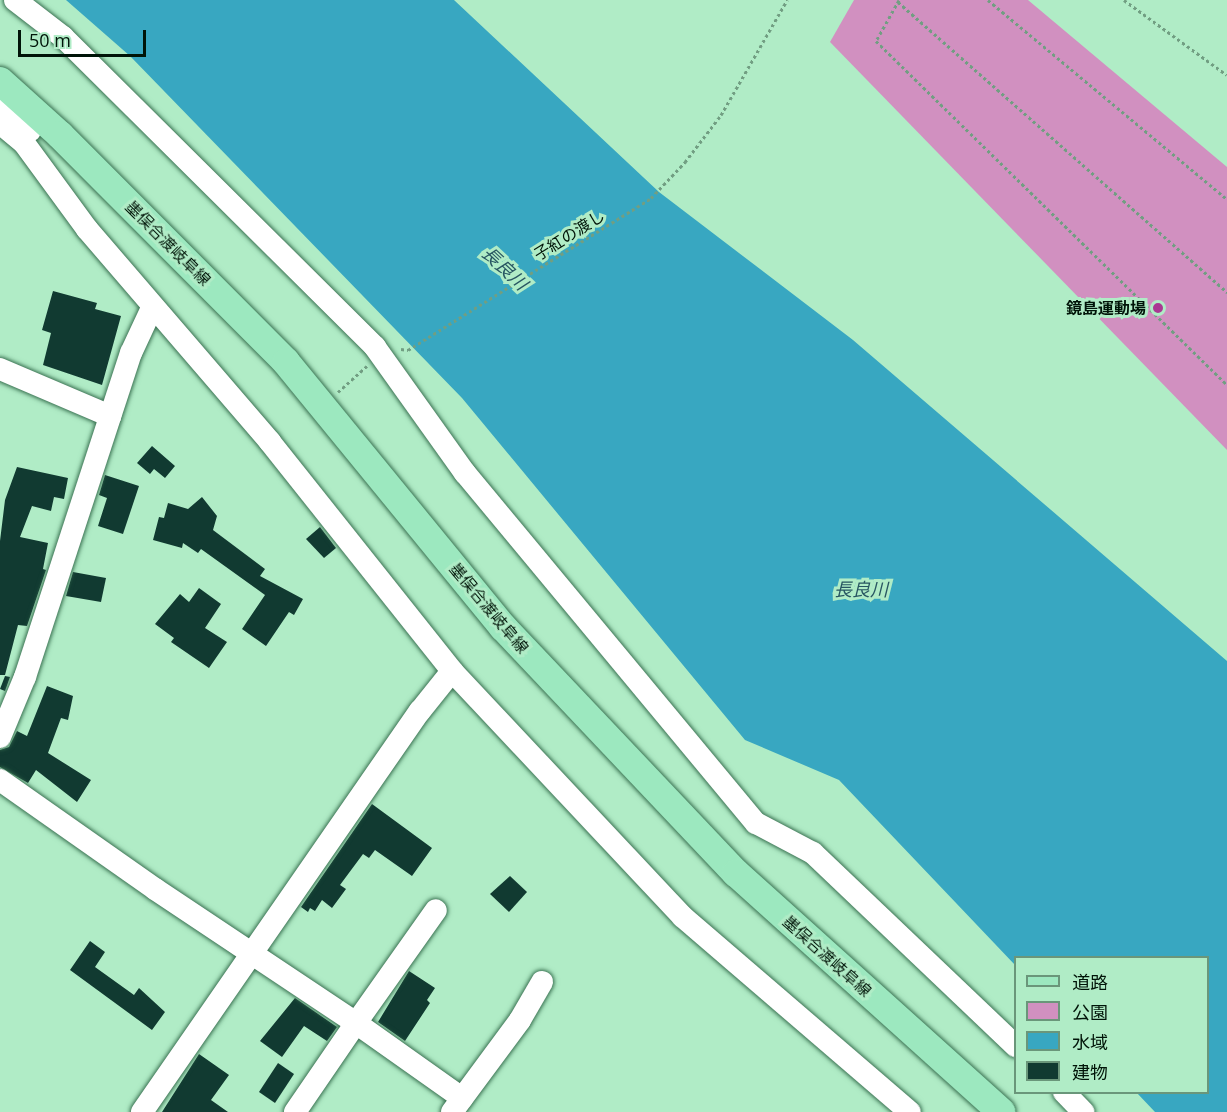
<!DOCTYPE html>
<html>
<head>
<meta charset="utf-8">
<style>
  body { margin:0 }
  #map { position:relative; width:1227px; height:1112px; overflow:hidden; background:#b0ecc6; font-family:"Open Sans","Noto Sans JP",sans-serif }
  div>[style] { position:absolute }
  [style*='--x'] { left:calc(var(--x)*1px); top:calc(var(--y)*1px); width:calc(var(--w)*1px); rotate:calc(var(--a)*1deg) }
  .green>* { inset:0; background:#d190c0 }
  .water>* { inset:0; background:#38a7c1 }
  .building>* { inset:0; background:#113a31 }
  .path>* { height:3px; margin-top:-1.5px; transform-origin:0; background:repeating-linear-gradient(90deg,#719e82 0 3px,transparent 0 6px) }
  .roads { filter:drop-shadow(0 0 2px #3a7252) drop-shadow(0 0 2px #3a7252) }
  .minor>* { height:22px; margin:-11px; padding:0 11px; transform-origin:11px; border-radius:11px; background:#fff }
  .major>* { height:28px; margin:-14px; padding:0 14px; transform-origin:14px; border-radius:14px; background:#9ce8bf }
  .dots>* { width:16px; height:16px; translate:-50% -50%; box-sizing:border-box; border:3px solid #b0ecc6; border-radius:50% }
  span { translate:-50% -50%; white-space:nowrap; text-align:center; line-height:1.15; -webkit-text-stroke:6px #b0ecc6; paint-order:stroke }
  .street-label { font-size:16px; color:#001408 }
  .poi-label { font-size:16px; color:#001408; font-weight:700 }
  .right { translate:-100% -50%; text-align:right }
  .water-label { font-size:18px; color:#285662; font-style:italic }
  .legend { position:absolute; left:1014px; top:956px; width:195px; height:138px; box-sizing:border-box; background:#b0ecc6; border:2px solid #6a967a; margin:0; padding:8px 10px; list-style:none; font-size:18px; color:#001408 }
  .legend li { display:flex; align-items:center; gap:12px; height:30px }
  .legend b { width:30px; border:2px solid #6a967a }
  .scale { position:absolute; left:18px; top:30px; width:128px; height:27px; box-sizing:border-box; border:3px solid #001408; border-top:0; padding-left:8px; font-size:18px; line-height:21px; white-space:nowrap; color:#001408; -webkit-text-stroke:4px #b0ecc6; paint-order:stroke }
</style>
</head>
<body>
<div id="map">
  <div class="green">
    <div style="clip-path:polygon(854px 0,1028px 0,1227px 167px,1227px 450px,830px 42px)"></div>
  </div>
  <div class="water">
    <div style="clip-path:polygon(66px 0,454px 0,659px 192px,853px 340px,1227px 661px,1227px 1112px,1155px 1112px,1137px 1093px,1208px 1092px,1208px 958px,1016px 958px,1015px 965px,839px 780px,745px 740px,462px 398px,130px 56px)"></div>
  </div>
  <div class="building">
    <div style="clip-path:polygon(53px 291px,97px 303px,95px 309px,121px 316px,102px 385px,43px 365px,51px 333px,42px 330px)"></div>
    <div style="clip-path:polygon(152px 446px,175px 466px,165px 478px,154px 469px,150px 474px,137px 463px)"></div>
    <div style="clip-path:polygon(17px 467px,68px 478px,64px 499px,54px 497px,51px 511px,32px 506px,20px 537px,48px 543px,43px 569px,46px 570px,27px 626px,18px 625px,5px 675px,0 675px,0 541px,5px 500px)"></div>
    <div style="clip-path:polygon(105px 475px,139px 486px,123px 534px,98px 526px,107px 498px,99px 495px)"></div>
    <div style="clip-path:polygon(202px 497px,217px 516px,213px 530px,265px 569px,260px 576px,303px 599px,294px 615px,289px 612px,266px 646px,242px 629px,265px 595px,201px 549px,198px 553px,183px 543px,182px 548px,153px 540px,159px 517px,164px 518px,168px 503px,188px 509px)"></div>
    <div style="clip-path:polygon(320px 527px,336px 548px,324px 558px,306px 539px)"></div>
    <div style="clip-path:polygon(73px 572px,106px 578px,101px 602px,66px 596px)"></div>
    <div style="clip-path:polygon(199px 588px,221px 604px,205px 628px,227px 642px,209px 668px,171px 642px,174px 638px,155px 624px,180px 594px,189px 602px)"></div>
    <div style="clip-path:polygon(5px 676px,10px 677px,5px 691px,0 689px)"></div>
    <div style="clip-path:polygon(47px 686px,73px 696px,68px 720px,61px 718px,48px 753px,91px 780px,77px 802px,36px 770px,28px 783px,0 767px,0 750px,9px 747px,17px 731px,27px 736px)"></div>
    <div style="clip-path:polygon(372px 804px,432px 848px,412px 876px,375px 850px,369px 858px,363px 854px,340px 885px,346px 889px,332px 908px,322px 900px,315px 911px,310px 908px,308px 912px,301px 907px)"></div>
    <div style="clip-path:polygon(510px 876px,527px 892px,509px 912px,490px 894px)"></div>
    <div style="clip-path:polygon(90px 941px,105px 952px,95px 967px,134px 995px,139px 988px,165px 1012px,152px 1030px,70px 970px)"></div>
    <div style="clip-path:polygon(409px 971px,435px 988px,427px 1000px,430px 1003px,405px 1041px,378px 1022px)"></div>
    <div style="clip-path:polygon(295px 998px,337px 1027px,327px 1041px,304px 1026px,282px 1057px,260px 1041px)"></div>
    <div style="clip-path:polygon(199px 1054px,229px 1075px,211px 1100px,228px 1112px,162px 1112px)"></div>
    <div style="clip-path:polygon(278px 1063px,294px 1074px,275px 1103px,259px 1092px)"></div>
  </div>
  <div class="path">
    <div style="--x:899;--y:0;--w:47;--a:119.3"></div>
    <div style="--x:876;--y:41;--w:491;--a:44.4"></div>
    <div style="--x:988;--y:0;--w:311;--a:39.8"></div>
    <div style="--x:1124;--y:0;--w:127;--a:36.1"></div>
    <div style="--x:898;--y:2;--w:439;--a:41.4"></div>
    <div style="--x:401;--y:349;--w:7;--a:8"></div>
    <div style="--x:408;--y:350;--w:287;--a:-32"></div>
    <div style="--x:651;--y:198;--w:50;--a:-46.6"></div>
    <div style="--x:685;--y:162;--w:59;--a:-52.5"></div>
    <div style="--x:721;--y:115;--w:133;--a:-60.1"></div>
    <div style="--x:338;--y:392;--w:39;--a:-42"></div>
  </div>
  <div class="roads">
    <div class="minor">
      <div style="--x:15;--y:0;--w:61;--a:37.6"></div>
      <div style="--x:63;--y:37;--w:440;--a:44.8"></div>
      <div style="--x:375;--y:347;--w:155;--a:54.5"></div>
      <div style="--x:465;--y:473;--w:455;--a:50.3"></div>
      <div style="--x:756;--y:823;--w:64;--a:27.8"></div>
      <div style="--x:813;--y:853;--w:280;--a:43.6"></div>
      <div style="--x:0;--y:100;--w:43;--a:45.9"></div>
      <div style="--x:0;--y:123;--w:31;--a:40"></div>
      <div style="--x:24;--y:143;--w:107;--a:53.8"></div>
      <div style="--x:87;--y:229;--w:281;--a:49.3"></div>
      <div style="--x:270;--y:442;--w:293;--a:51.5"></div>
      <div style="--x:452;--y:671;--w:337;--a:46.8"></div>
      <div style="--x:683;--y:917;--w:299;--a:40.7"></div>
      <div style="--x:0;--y:369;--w:120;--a:23.1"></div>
      <div style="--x:0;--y:737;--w:65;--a:-67.4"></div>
      <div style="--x:25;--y:677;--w:341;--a:-71.9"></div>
      <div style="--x:131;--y:353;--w:50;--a:-65"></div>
      <div style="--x:0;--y:780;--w:189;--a:35.1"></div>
      <div style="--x:155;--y:889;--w:242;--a:33.7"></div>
      <div style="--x:356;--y:1023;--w:138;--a:-54.7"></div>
      <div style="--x:1064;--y:1092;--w:28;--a:46"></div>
      <div style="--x:142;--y:1112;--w:488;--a:-55.3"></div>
      <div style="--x:420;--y:711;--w:51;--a:-51.3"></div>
      <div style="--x:295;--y:1112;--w:108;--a:-55.6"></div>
      <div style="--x:356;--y:1023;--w:130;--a:35.3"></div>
      <div style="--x:452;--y:1112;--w:114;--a:-53.5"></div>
      <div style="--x:520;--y:1020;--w:44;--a:-59.9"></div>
    </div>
    <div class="major">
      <div style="--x:0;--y:81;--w:81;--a:42"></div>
      <div style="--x:60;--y:135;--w:320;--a:45.1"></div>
      <div style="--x:286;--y:362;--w:343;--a:50.7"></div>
      <div style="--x:503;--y:627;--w:339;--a:46.6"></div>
      <div style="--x:736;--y:873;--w:357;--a:42"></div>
    </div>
  </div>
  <div class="dots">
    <div style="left:1158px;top:308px;background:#aa3893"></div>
  </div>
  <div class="street-label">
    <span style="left:569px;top:235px;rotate:-32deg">子紅の渡し</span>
    <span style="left:168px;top:243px;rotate:45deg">墨俣合渡岐阜線</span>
    <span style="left:489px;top:608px;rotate:50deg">墨俣合渡岐阜線</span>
    <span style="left:827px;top:956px;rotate:42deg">墨俣合渡岐阜線</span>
  </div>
  <div class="poi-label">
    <span class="right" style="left:1146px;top:308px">鏡島運動場</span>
  </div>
  <div class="water-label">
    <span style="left:505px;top:268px;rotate:43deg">長良川</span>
    <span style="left:861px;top:589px">長良川</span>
  </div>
  <ul class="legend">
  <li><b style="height:8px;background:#9ce8bf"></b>道路</li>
  <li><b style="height:16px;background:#d190c0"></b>公園</li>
  <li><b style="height:16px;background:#38a7c1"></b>水域</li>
  <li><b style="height:16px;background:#113a31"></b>建物</li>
  </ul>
  <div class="scale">50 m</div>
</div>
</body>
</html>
